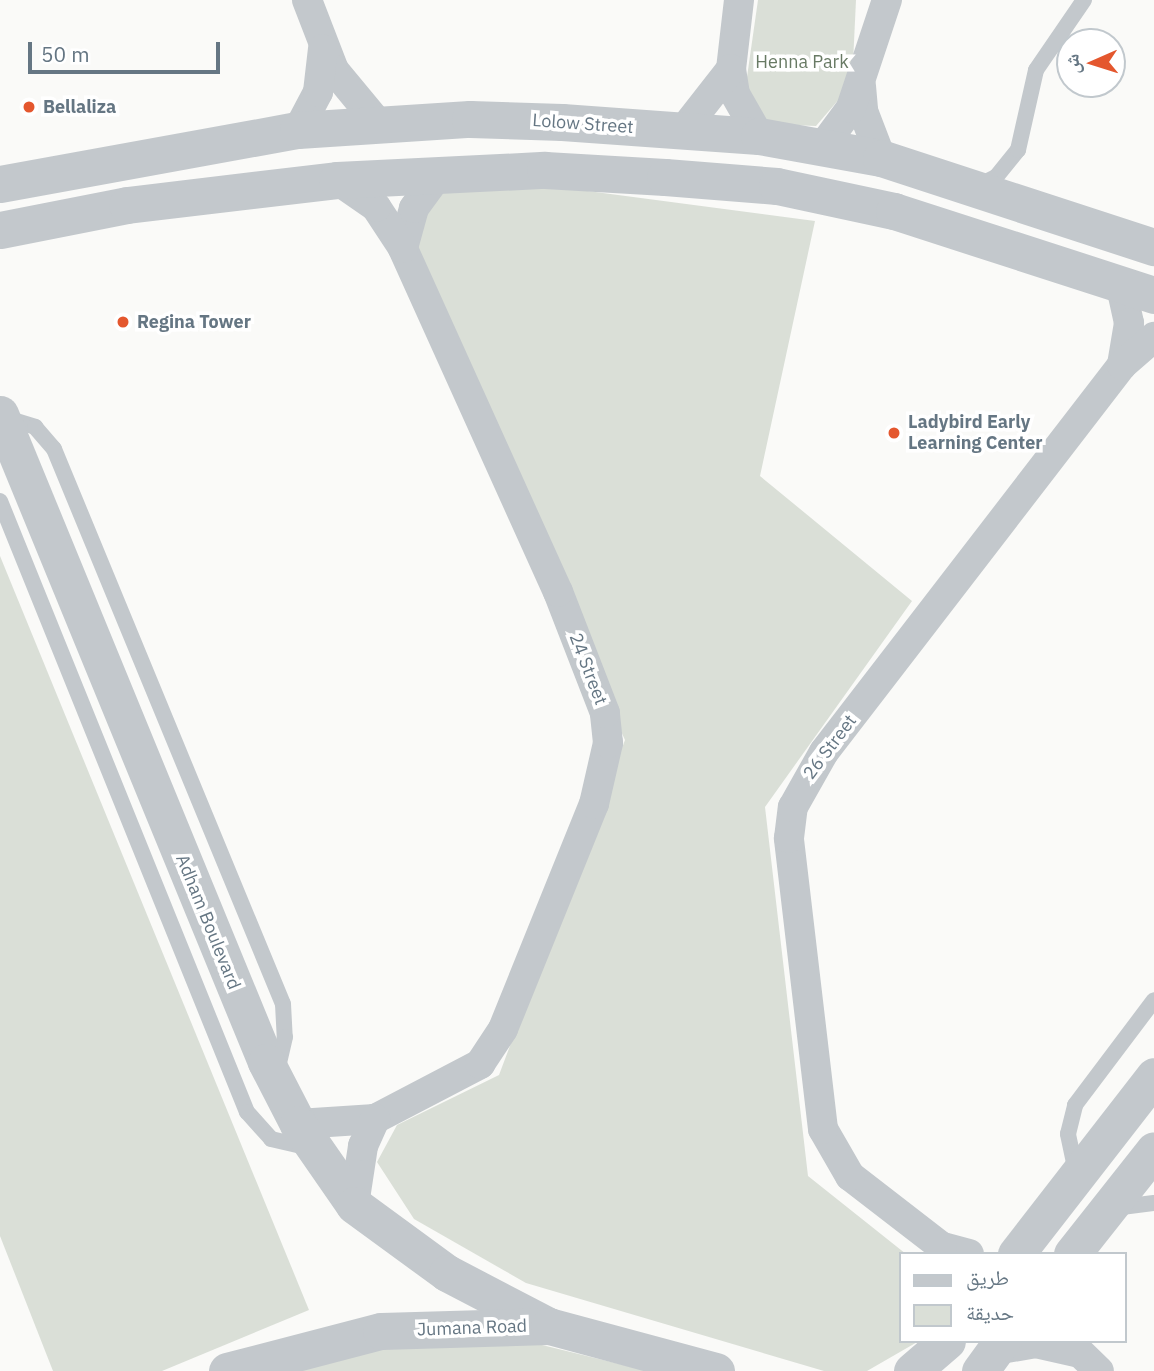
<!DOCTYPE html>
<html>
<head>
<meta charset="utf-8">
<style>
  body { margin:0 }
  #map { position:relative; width:1154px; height:1371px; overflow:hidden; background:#fafaf8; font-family:"IBM Plex Sans","Noto Naskh Arabic",sans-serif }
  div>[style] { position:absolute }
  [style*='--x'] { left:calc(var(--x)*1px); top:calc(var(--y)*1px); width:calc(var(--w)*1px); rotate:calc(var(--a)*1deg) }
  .green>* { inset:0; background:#dadfd7 }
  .service>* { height:16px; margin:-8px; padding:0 8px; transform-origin:8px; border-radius:8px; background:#c3c8cc }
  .minor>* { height:30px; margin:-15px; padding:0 15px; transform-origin:15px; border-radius:15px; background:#c3c8cc }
  .tertiary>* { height:37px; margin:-18.5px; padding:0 18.5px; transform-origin:18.5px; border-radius:18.5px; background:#c3c8cc }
  .dots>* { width:19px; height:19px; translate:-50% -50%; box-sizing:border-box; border:4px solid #fff; border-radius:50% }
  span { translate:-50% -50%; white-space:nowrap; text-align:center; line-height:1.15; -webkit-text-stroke:7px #fff; paint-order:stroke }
  .park-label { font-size:18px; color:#687a64 }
  .poi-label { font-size:18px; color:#657683; font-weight:700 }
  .left { translate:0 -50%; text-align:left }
  .street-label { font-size:18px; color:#657683 }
  .legend { position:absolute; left:899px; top:1252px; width:228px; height:91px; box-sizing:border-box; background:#fff; border:2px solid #c1c8cd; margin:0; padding:9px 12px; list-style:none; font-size:21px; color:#657683 }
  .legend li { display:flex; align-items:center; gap:14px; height:35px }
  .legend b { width:35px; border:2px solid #c1c8cd }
  .north { position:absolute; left:1056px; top:28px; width:70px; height:70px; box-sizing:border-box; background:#fff; border:2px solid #c1c8cd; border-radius:50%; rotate:267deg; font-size:19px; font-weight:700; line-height:28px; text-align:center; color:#657683 }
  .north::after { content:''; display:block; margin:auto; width:24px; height:32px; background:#e4572e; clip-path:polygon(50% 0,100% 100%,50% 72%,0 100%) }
  .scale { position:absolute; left:28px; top:42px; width:192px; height:32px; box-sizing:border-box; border:4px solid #657683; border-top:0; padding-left:9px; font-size:21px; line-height:24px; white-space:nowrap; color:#657683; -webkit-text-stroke:5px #fff; paint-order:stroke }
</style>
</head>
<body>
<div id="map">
  <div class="green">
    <div style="clip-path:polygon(758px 0,856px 0,852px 84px,816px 126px,768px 124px,745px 91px)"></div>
    <div style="clip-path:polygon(482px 177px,815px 221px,760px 476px,912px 601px,765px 807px,808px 1176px,906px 1254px,900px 1254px,900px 1341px,919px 1341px,867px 1371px,824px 1371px,526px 1283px,414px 1219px,377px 1162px,397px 1125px,499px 1075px,625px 740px,403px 248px,439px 196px,461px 180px)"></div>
    <div style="clip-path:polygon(0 556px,309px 1310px,162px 1371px,53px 1371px,0 1236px)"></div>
    <div style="clip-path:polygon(538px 1344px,648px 1371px,250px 1371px,362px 1347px)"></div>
  </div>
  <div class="service">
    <div style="--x:980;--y:185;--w:18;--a:-27"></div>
    <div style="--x:996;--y:177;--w:35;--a:-51"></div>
    <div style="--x:1018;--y:150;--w:82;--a:-77.3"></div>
    <div style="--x:1036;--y:70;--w:85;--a:-55.6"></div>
    <div style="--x:3;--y:417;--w:34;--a:17"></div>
    <div style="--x:35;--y:427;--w:29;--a:49"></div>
    <div style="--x:54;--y:449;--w:600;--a:67.58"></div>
    <div style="--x:283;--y:1004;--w:33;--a:87"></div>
    <div style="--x:285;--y:1037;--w:37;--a:103"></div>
    <div style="--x:0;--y:501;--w:659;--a:67.99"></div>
    <div style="--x:247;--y:1112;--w:36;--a:48"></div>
    <div style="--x:271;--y:1139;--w:40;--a:13"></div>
    <div style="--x:1076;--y:1172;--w:39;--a:-102"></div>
    <div style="--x:1068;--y:1134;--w:30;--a:-76"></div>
    <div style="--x:1075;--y:1105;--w:131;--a:-53"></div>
    <div style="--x:1114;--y:1208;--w:40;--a:-7.1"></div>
  </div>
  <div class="minor">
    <div style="--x:307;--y:0;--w:75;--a:68.9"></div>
    <div style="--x:334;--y:70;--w:67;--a:50.4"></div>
    <div style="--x:739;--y:0;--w:69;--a:96.6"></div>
    <div style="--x:731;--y:69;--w:25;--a:81"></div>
    <div style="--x:735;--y:94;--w:48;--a:60.3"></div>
    <div style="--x:861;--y:86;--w:25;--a:85"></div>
    <div style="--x:863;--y:111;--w:50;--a:69"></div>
    <div style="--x:298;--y:130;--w:43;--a:-62.2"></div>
    <div style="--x:318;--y:92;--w:43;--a:-83.4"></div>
    <div style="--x:681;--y:133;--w:81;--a:-52"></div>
    <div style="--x:823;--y:146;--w:47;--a:-53.6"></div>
    <div style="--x:851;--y:108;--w:114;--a:-71.6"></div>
    <div style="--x:403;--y:248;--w:41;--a:-74.6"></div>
    <div style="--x:414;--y:208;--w:41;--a:-54"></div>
    <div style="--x:1120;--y:282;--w:42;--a:77.6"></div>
    <div style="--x:1129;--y:323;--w:43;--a:99.5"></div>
    <div style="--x:298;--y:1124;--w:77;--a:-3.7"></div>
    <div style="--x:375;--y:1119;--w:119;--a:-27.6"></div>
    <div style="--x:480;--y:1064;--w:42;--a:-56.7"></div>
    <div style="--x:503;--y:1029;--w:243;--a:-68"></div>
    <div style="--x:594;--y:804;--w:63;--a:-77.1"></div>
    <div style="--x:608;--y:743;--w:30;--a:-96"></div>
    <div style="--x:605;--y:713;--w:130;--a:-111.2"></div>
    <div style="--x:558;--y:592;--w:377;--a:-114.3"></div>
    <div style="--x:403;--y:248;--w:49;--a:-123.4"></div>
    <div style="--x:376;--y:207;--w:47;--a:-145.3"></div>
    <div style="--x:354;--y:1205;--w:60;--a:-81.3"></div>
    <div style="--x:363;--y:1146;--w:30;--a:-66"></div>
    <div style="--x:969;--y:1254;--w:28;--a:-165"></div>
    <div style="--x:942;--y:1247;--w:116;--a:-142.3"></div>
    <div style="--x:850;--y:1176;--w:54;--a:-119.9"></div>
    <div style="--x:823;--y:1129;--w:293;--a:-96.7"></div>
    <div style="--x:789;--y:838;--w:31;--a:-83"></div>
    <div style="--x:793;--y:807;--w:63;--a:-60.6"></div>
    <div style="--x:824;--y:752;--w:488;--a:-52.4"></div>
    <div style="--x:1122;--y:365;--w:43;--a:-41.2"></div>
    <div style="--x:1068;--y:1341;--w:43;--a:44.1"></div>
    <div style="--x:995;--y:1350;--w:42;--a:-9.7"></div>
    <div style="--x:1036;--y:1343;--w:41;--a:12.7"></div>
  </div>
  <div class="tertiary">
    <div style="--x:0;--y:184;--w:303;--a:-10.3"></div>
    <div style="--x:298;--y:130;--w:172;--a:-3.7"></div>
    <div style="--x:470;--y:119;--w:92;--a:1.9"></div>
    <div style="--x:562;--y:122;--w:197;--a:4.1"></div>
    <div style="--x:759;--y:136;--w:124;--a:10.2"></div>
    <div style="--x:881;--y:158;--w:287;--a:18.1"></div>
    <div style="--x:0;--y:230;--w:129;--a:-11.1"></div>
    <div style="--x:127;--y:205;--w:211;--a:-6.8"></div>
    <div style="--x:337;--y:180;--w:208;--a:-2.8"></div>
    <div style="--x:545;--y:170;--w:120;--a:3.3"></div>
    <div style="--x:665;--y:177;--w:112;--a:4.6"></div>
    <div style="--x:777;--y:186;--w:120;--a:12.1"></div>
    <div style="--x:894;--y:211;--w:273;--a:17.9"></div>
    <div style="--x:0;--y:414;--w:700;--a:67.68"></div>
    <div style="--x:266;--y:1062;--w:70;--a:62.7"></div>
    <div style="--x:298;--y:1124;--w:98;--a:55.3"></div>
    <div style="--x:354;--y:1205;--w:115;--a:36.2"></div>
    <div style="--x:447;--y:1273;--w:115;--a:27.5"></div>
    <div style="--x:1016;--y:1254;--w:225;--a:-52.2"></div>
    <div style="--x:1072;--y:1254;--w:132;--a:-51.7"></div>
    <div style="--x:227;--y:1371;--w:159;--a:-14.6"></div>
    <div style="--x:381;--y:1331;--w:168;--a:-1.7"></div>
    <div style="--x:549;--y:1326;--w:173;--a:15.1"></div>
    <div style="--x:912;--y:1371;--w:46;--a:-40.6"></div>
    <div style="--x:980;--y:1371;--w:37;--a:-54"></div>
  </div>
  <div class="dots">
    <div style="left:29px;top:107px;background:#e4572e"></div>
    <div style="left:123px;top:322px;background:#e4572e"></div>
    <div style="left:894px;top:433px;background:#e4572e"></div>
  </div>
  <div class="park-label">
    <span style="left:802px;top:62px">Henna Park</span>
  </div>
  <div class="poi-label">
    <span class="left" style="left:43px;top:107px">Bellaliza</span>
    <span class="left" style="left:137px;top:322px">Regina Tower</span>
    <span class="left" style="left:908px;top:433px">Ladybird Early<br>Learning Center</span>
  </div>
  <div class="street-label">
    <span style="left:583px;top:124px;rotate:4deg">Lolow Street</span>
    <span style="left:588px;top:669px;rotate:69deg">24 Street</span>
    <span style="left:830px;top:747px;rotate:-53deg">26 Street</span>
    <span style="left:208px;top:922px;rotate:68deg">Adham Boulevard</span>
    <span style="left:472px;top:1328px;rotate:-2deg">Jumana Road</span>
  </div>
  <ul class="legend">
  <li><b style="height:9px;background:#c3c8cc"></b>طريق</li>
  <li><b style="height:19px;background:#dadfd7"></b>حديقة</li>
  </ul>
  <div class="north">ش</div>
  <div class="scale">50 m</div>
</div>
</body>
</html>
